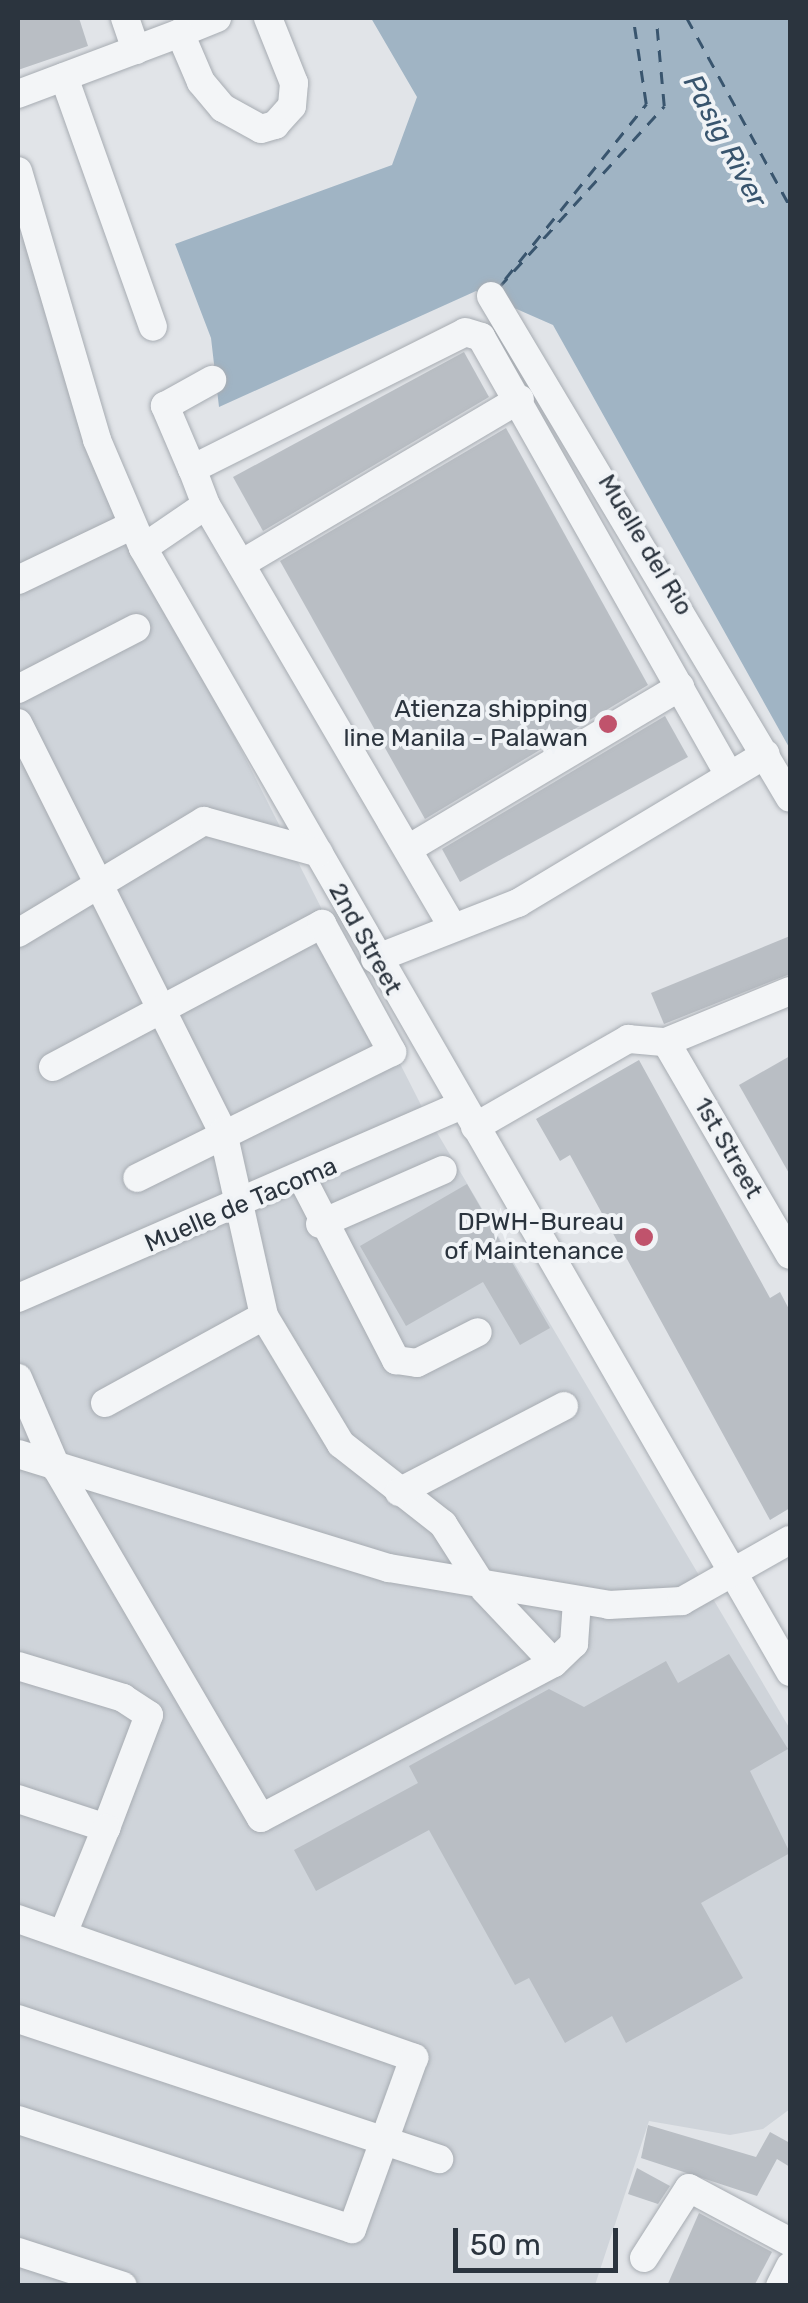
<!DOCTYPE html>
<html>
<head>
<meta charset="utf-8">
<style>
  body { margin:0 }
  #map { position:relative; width:808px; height:2303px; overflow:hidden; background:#e1e4e8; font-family:Rubik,sans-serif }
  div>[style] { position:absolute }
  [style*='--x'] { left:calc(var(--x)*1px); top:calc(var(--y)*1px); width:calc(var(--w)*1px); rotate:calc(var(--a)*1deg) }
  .built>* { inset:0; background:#cfd4da }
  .water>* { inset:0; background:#a0b4c4 }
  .ferry>* { height:2.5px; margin-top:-1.25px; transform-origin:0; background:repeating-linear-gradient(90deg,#39556e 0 12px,transparent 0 22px) }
  .building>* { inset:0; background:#b9bec4 }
  .roads { filter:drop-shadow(0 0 2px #a7acb2) drop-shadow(0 0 2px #a7acb2) }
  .minor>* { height:28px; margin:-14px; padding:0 14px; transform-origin:14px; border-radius:14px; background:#f3f5f7 }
  .dots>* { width:28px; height:28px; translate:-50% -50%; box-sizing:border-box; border:5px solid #f0f3f6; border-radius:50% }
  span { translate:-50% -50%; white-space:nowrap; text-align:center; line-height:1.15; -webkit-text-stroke:8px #f0f3f6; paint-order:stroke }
  .street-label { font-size:25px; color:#2b343e }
  .poi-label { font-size:25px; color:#2b343e }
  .right { translate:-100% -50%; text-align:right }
  .water-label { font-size:28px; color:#39556e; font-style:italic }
  .frame { position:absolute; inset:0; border:20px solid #2b343e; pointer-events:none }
  .scale { position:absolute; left:453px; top:2228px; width:165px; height:45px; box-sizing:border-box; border:5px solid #2b343e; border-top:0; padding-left:12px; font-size:30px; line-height:35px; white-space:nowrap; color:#2b343e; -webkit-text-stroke:8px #f0f3f6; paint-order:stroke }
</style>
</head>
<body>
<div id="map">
  <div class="built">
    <div style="clip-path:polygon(18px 211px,97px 465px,423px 1109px,790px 1729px,790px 2109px,763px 2129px,730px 2135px,649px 2121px,595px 2285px,18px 2285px)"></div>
  </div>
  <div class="water">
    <div style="clip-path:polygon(371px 18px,790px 18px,790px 749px,553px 325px,476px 291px,219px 407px,211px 338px,175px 244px,392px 165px,417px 97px)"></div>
  </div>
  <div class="ferry">
    <div style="--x:687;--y:18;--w:214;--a:61.3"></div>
    <div style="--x:505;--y:279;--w:225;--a:-51.1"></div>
    <div style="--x:646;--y:104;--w:87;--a:-98.6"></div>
    <div style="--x:499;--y:287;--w:245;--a:-47.6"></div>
    <div style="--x:664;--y:106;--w:88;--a:-95.2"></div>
  </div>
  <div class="building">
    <div style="clip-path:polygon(18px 18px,79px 18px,88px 46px,18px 70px)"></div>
    <div style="clip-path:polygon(464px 352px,489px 397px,263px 531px,233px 477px)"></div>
    <div style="clip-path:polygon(506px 428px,648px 685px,425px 819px,280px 561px)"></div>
    <div style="clip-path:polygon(665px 716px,688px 757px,460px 882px,442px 849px)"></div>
    <div style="clip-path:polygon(790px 936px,790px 974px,664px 1024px,651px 993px)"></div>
    <div style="clip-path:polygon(790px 1056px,790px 1175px,739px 1085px)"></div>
    <div style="clip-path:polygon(639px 1060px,770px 1298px,780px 1292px,790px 1311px,790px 1508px,770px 1520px,570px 1155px,560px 1161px,536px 1119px)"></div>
    <div style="clip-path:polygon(467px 1184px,550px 1328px,520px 1345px,483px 1282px,406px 1326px,360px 1246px)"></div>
    <div style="clip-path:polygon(729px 1654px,788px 1749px,750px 1771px,790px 1853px,701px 1903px,743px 1978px,626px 2043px,612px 2016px,565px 2043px,529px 1978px,515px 1985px,429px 1830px,316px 1891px,294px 1850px,418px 1783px,409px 1766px,549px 1689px,584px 1707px,666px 1661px,678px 1683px)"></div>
    <div style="clip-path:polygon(648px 2125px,756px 2157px,770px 2132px,790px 2143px,790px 2167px,777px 2159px,757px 2196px,641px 2158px)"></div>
    <div style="clip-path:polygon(637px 2168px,670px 2186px,658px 2204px,628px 2194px)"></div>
    <div style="clip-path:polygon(699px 2213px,772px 2252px,754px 2286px,667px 2286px)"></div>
  </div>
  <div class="roads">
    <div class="minor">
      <div style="--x:125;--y:18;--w:34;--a:71"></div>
      <div style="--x:180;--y:33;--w:40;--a:-22"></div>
      <div style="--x:64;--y:77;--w:265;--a:70.4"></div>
      <div style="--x:18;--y:94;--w:173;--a:-20.6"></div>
      <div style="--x:180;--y:33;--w:53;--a:66.8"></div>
      <div style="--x:201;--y:82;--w:34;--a:50"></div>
      <div style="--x:223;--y:108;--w:43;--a:28.9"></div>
      <div style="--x:261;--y:129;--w:15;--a:-16"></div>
      <div style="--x:275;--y:125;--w:25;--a:-48"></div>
      <div style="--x:292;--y:106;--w:23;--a:-85"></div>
      <div style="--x:294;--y:83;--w:70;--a:-111.8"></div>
      <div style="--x:18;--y:171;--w:280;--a:73.6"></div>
      <div style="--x:97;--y:440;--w:117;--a:66.9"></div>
      <div style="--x:143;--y:548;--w:1297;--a:60.07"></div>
      <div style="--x:491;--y:296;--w:584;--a:59.22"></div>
      <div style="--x:192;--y:469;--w:69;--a:-113.2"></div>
      <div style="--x:165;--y:406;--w:54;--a:-29"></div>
      <div style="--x:206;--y:505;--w:485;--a:59.7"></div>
      <div style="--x:143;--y:548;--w:76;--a:-34.3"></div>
      <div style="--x:206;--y:505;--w:39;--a:-111"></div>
      <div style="--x:192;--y:469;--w:305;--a:-26.6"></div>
      <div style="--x:465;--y:332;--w:17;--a:17"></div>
      <div style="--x:481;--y:337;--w:503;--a:60.48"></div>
      <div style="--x:241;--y:564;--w:324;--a:-30.6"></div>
      <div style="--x:18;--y:580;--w:127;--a:-25.6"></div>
      <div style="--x:18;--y:689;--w:133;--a:-27.3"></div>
      <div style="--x:18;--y:723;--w:457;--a:63.4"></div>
      <div style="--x:223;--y:1132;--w:189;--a:77.4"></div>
      <div style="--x:264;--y:1316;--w:149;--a:59"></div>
      <div style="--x:341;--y:1444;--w:130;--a:38.1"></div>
      <div style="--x:443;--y:1524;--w:78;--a:57.5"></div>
      <div style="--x:485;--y:1590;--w:100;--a:46.6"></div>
      <div style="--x:408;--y:849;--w:317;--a:-30.8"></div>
      <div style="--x:18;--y:933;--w:217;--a:-31.1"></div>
      <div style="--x:204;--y:821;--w:119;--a:15.5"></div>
      <div style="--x:375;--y:959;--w:154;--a:-21.4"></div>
      <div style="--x:518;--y:903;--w:289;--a:-31"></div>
      <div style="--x:666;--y:1042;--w:246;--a:59.8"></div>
      <div style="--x:53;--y:1067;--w:305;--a:-28"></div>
      <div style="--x:322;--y:924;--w:146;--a:61.3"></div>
      <div style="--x:392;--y:1052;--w:284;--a:153.7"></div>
      <div style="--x:475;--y:1127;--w:177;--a:-29.9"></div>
      <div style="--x:628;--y:1039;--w:38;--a:5"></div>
      <div style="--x:666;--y:1042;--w:134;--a:-22.4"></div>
      <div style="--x:303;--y:1180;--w:203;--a:62.7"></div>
      <div style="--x:396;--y:1360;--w:21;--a:8"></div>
      <div style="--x:417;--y:1363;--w:68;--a:-26.9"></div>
      <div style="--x:320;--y:1224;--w:134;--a:-23.7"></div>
      <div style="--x:18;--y:1298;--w:483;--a:-23.5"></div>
      <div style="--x:18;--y:1378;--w:99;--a:66.8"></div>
      <div style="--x:57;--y:1469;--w:404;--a:59.7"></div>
      <div style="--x:261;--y:1818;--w:331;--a:-27.9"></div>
      <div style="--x:554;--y:1663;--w:28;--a:-44"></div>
      <div style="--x:574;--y:1644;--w:43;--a:-86"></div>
      <div style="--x:105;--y:1403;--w:181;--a:-28.7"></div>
      <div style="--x:18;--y:1454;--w:388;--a:17.1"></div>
      <div style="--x:389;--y:1568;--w:223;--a:9.5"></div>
      <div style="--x:609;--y:1605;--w:73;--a:-3.1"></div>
      <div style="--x:682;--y:1601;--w:124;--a:-29.5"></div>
      <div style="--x:399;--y:1492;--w:186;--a:-27.5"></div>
      <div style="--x:18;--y:1666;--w:110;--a:16.9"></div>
      <div style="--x:123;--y:1698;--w:31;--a:33"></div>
      <div style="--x:149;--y:1715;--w:121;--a:110.8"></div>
      <div style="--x:18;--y:1799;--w:93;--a:18.2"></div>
      <div style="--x:106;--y:1828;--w:114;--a:112.1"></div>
      <div style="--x:18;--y:1919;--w:420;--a:19.3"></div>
      <div style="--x:414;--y:2058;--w:182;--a:109.9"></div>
      <div style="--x:352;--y:2229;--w:351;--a:-161.9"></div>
      <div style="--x:18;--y:2019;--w:444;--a:18.4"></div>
      <div style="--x:18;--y:2252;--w:110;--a:17.9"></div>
      <div style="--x:644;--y:2258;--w:83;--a:-57.3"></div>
      <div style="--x:689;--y:2188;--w:115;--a:28.1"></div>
      <div style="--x:780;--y:2286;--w:22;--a:-63"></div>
    </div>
  </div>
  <div class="dots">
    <div style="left:608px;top:724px;background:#c0536c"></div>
    <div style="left:644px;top:1237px;background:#c0536c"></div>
  </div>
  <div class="street-label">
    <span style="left:645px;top:545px;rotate:59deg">Muelle del Rio</span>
    <span style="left:365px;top:939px;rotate:61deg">2nd Street</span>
    <span style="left:728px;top:1148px;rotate:60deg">1st Street</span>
    <span style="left:241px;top:1205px;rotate:-23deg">Muelle de Tacoma</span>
  </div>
  <div class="poi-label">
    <span class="right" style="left:588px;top:724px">Atienza shipping<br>line Manila - Palawan</span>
    <span class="right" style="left:624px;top:1237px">DPWH-Bureau<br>of Maintenance</span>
  </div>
  <div class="water-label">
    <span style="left:725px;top:141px;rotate:62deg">Pasig River</span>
  </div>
  <div class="frame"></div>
  <div class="scale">50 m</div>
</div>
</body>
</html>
